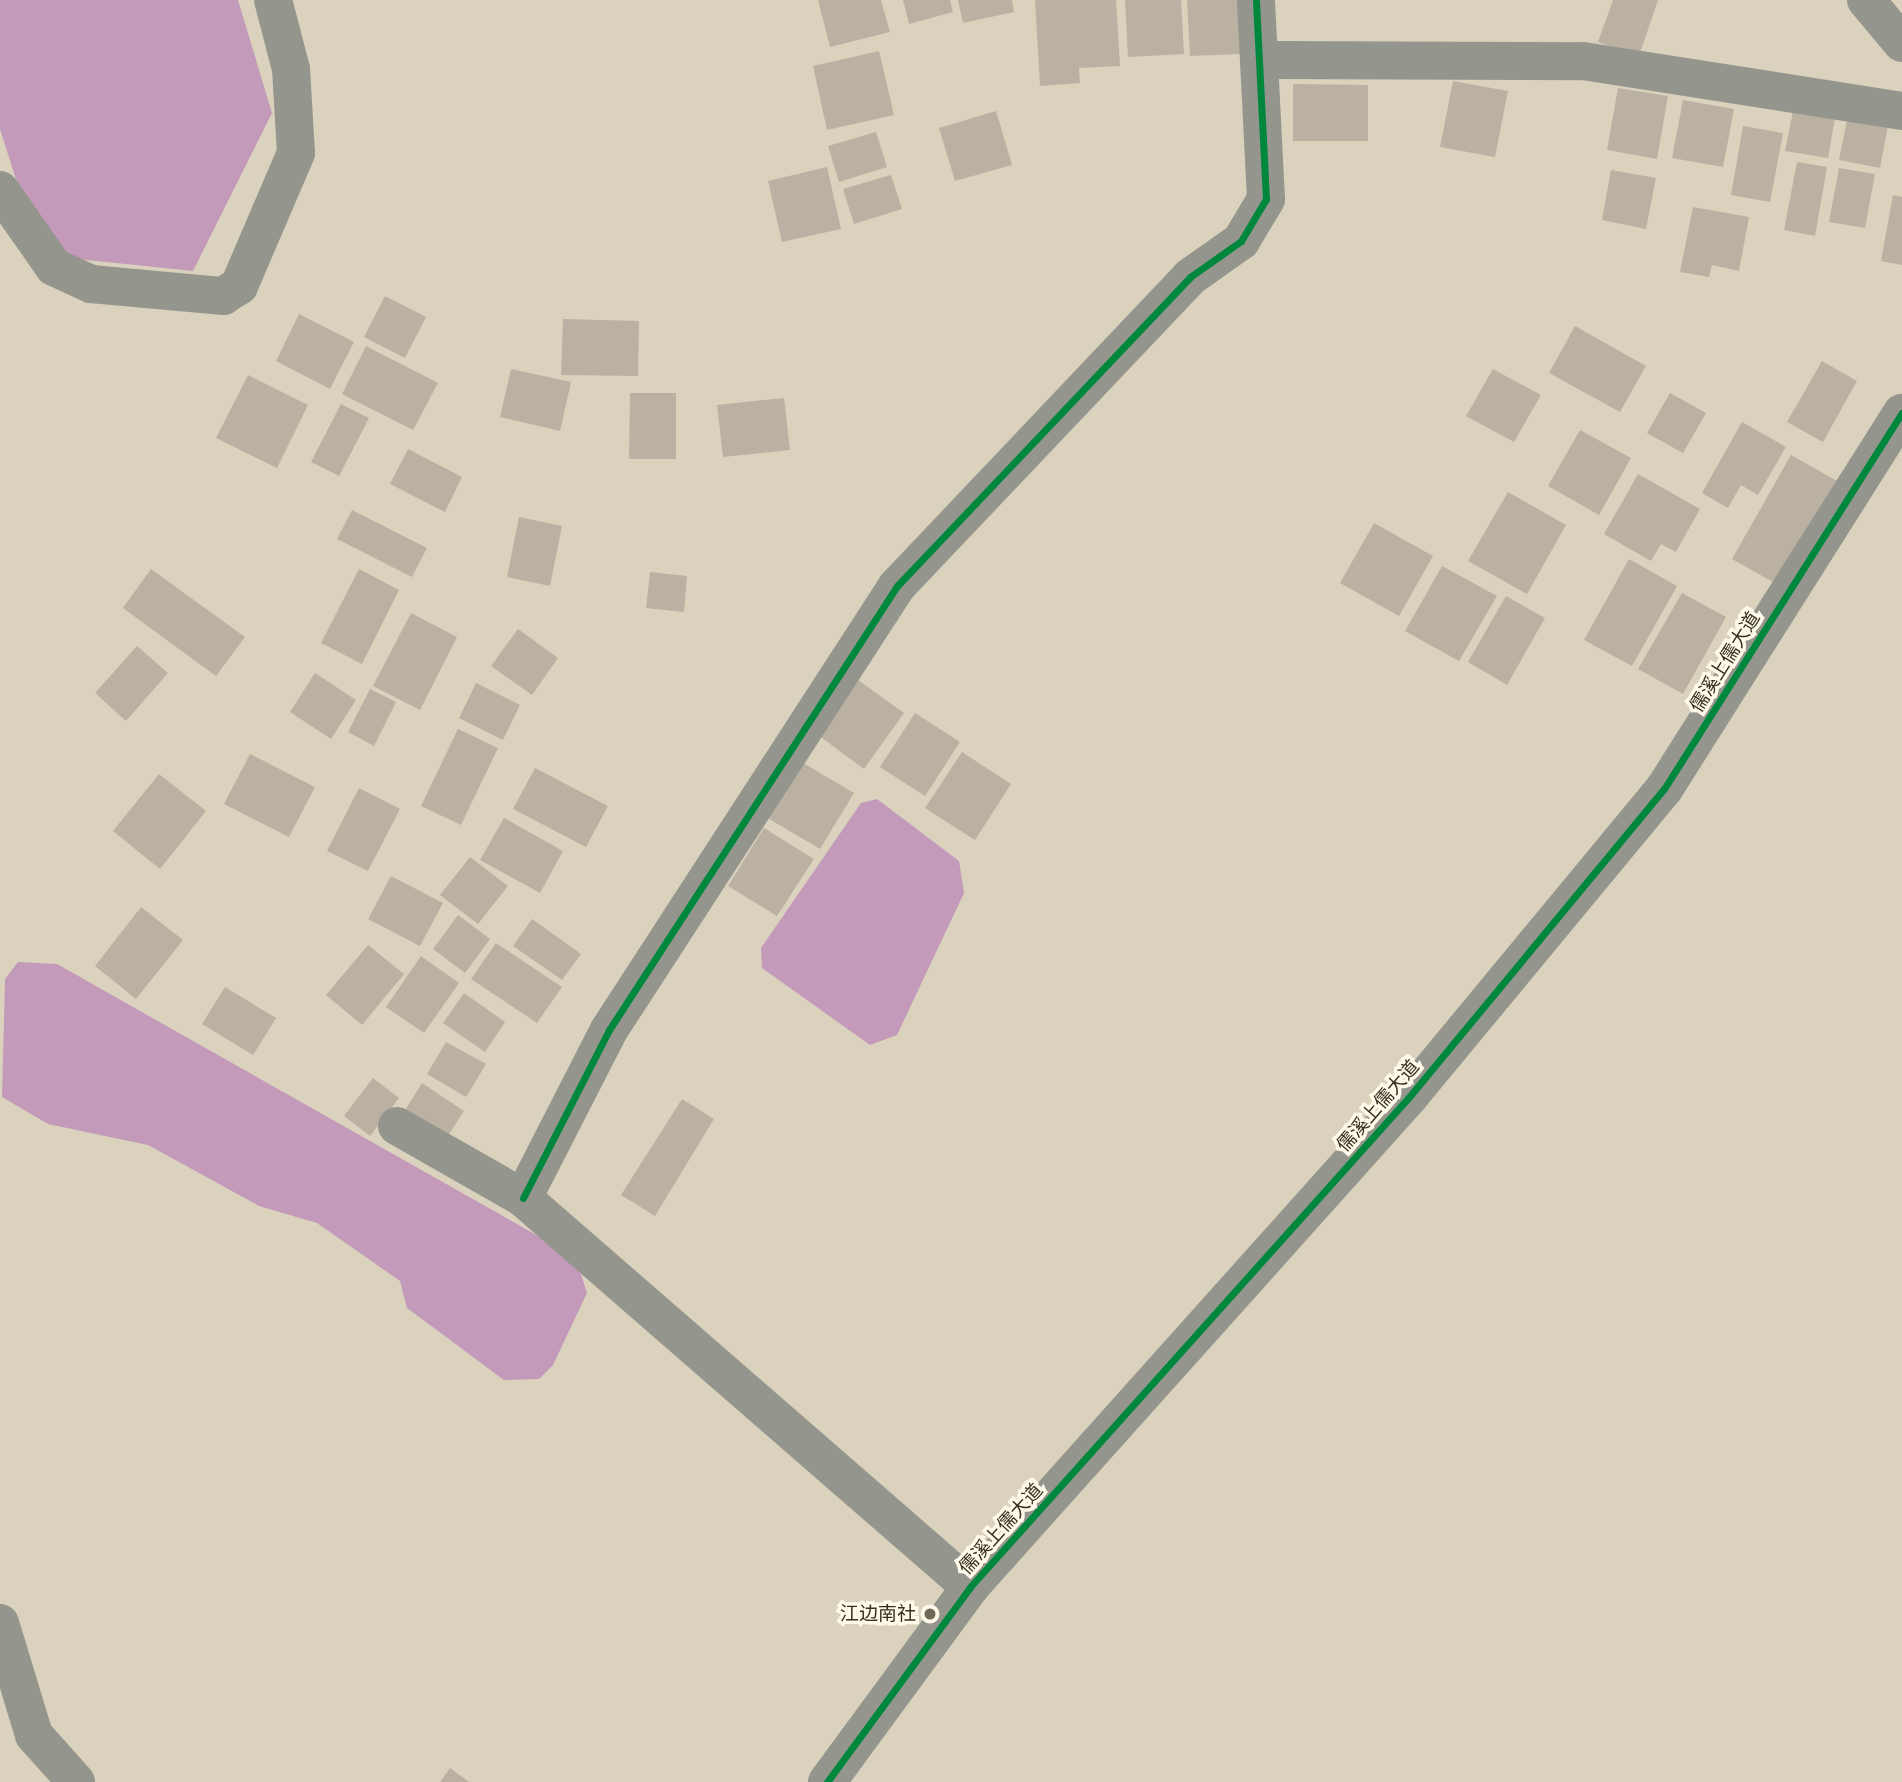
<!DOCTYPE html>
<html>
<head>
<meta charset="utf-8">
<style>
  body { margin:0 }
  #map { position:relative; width:1902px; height:1782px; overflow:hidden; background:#dad2bd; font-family:"DejaVu Sans","Noto Sans SC",sans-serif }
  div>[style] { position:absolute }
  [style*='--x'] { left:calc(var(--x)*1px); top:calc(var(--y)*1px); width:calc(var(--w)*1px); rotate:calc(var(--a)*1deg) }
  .water>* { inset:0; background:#c39ab9 }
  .building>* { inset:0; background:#bab1a2 }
  .minor>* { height:38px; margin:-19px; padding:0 19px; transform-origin:19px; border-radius:19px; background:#94968d }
  .cycleway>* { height:7px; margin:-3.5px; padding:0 3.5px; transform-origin:3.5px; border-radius:3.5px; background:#00873e }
  .dots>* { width:19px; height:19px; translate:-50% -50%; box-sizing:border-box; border:4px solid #fff9e9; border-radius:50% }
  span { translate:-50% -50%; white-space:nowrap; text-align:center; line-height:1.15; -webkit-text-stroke:7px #fff9e9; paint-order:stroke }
  .street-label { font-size:19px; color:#352f20 }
  .poi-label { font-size:19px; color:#352f20 }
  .right { translate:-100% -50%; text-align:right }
</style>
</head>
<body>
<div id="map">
  <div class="water">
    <div style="clip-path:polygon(0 0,238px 0,272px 113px,193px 271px,68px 258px,17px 183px,0 129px)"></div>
    <div style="clip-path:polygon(877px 799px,959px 861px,964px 893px,897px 1035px,870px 1045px,762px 968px,761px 948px,861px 803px)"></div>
    <div style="clip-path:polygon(18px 962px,57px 964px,554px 1245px,579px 1268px,587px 1293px,553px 1365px,539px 1379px,504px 1380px,407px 1308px,400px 1281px,317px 1223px,259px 1206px,148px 1145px,48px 1124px,2px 1097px,5px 979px)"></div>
  </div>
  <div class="building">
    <div style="clip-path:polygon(818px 0,881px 0,890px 32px,830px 47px)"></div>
    <div style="clip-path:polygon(903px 0,950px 0,953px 12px,909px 24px)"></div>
    <div style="clip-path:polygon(958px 0,1012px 0,1014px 12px,963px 23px)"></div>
    <div style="clip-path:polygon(1035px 0,1116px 0,1120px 66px,1079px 68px,1080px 83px,1040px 86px)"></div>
    <div style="clip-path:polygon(1125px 0,1181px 0,1184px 54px,1128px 57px)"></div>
    <div style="clip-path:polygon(1187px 0,1238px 0,1241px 54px,1190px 56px)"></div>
    <div style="clip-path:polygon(1613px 0,1658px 0,1639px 56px,1598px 42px)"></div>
    <div style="clip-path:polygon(879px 51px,894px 115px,827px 130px,813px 66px)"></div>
    <div style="clip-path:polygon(1453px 81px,1508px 91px,1495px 157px,1440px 147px)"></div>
    <div style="clip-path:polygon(1293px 84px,1368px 85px,1368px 141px,1293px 141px)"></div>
    <div style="clip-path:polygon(1618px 88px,1668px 96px,1657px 159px,1607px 150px)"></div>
    <div style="clip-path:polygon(1683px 100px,1734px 109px,1723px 167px,1672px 158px)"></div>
    <div style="clip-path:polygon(996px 111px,1012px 165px,955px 181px,939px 128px)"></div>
    <div style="clip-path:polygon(1793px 111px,1835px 118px,1828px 158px,1785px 151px)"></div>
    <div style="clip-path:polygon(1847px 120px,1888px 126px,1880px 168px,1839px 160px)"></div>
    <div style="clip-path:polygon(1743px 126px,1783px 133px,1770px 202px,1731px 195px)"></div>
    <div style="clip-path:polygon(876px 132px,887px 167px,839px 182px,828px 146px)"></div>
    <div style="clip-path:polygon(1797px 162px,1827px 167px,1815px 236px,1784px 230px)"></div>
    <div style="clip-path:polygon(827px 167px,841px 229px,782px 242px,768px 181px)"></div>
    <div style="clip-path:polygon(1839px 168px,1875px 174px,1865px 228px,1829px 222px)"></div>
    <div style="clip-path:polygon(1611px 170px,1656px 178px,1646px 229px,1602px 220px)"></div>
    <div style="clip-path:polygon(891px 175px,902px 209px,854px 224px,843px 189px)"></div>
    <div style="clip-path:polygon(1893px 195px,1902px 197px,1902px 265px,1881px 261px)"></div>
    <div style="clip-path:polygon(1693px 207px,1749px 217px,1739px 271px,1712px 265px,1709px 277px,1680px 272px)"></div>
    <div style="clip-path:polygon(385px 296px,426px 317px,405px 358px,364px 337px)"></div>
    <div style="clip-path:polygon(299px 314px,354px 342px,330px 389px,276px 361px)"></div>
    <div style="clip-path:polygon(563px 319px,639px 321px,638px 376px,561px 375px)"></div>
    <div style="clip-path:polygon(1575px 326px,1646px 366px,1620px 412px,1549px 373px)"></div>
    <div style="clip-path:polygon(366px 346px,438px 383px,413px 430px,342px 394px)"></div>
    <div style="clip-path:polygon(1822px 361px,1857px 381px,1823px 442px,1787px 422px)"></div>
    <div style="clip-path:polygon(511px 369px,571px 382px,560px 431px,500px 417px)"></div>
    <div style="clip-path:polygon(1493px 369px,1541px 395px,1514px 442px,1466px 416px)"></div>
    <div style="clip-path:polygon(248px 375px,308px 405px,277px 468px,216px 438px)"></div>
    <div style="clip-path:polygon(630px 393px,676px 393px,676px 459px,629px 459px)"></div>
    <div style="clip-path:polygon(1670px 393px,1706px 413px,1683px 453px,1647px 433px)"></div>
    <div style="clip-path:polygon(784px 398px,790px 450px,723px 457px,717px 405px)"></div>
    <div style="clip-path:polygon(341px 404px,369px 418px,339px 476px,311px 462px)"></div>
    <div style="clip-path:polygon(1742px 422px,1786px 447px,1758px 495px,1741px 485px,1728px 508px,1702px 493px)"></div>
    <div style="clip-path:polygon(1580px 430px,1631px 458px,1599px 515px,1548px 486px)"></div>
    <div style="clip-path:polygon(408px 449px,462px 477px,445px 512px,390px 484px)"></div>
    <div style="clip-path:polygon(1791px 455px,1839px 482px,1780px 586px,1732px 559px)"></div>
    <div style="clip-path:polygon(1638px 474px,1700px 509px,1676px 552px,1661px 544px,1651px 561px,1604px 534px)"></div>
    <div style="clip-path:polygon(1508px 492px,1566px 525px,1527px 594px,1468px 561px)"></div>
    <div style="clip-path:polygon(352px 510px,427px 548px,412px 577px,337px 539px)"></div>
    <div style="clip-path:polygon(519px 517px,562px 526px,550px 586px,507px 577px)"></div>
    <div style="clip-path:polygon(1374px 523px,1433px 556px,1399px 616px,1340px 583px)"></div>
    <div style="clip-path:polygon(1629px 559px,1677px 586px,1632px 666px,1584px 640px)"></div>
    <div style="clip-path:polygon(1442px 566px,1497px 596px,1459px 661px,1405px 631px)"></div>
    <div style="clip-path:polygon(151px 569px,245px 637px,216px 676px,123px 608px)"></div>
    <div style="clip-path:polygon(359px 569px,399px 590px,362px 664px,321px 643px)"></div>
    <div style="clip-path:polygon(650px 572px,687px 576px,684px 612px,646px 608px)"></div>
    <div style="clip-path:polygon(1682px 593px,1726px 617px,1683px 694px,1638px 669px)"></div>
    <div style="clip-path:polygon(1506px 596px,1545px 618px,1507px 685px,1468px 662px)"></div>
    <div style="clip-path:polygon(411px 613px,457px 637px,420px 710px,373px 686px)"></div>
    <div style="clip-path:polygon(518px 629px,558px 658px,532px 695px,491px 666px)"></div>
    <div style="clip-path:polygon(137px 646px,168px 673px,126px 721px,95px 693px)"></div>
    <div style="clip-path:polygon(315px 673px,356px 700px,331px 739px,290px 712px)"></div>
    <div style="clip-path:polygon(858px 680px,904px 713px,864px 769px,818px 735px)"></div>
    <div style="clip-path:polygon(476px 683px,520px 705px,503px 740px,459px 718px)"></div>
    <div style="clip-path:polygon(370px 689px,396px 702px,374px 746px,348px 732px)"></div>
    <div style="clip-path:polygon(915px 713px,960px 742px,925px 796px,880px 767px)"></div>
    <div style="clip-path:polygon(458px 729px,498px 748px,461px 825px,421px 806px)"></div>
    <div style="clip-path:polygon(962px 752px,1011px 784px,975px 840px,925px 808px)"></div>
    <div style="clip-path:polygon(250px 754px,315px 787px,289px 837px,224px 804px)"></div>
    <div style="clip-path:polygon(798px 760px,854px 793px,820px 849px,764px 816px)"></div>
    <div style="clip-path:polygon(535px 768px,608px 806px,586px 847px,513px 809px)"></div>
    <div style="clip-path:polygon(159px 774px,206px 811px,160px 869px,113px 831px)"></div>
    <div style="clip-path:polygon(359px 788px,400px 809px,368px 871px,327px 851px)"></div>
    <div style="clip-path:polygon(504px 818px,563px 851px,540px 893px,480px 860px)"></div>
    <div style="clip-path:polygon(764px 828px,814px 859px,777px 916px,728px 886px)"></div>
    <div style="clip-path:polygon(470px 857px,508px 886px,478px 924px,440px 895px)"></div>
    <div style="clip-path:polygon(391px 876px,443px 903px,420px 946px,368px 919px)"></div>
    <div style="clip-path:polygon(141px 907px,183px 940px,136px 999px,95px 966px)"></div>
    <div style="clip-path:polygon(458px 915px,490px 939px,465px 973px,433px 949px)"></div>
    <div style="clip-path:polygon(532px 919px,581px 954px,562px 980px,513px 946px)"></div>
    <div style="clip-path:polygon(496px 943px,562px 987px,537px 1023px,471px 979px)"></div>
    <div style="clip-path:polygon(368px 945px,404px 974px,362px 1025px,326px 995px)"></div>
    <div style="clip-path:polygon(421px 956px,459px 983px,424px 1033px,386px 1007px)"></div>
    <div style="clip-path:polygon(225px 987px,276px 1018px,253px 1055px,202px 1024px)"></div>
    <div style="clip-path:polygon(464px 993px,505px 1022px,485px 1052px,443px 1023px)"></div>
    <div style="clip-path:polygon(446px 1042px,486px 1064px,466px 1097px,427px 1074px)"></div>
    <div style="clip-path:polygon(373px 1078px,399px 1098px,370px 1136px,344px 1116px)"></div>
    <div style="clip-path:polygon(422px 1083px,464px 1111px,444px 1142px,402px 1115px)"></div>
    <div style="clip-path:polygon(682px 1099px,714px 1119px,655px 1216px,621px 1195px)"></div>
    <div style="clip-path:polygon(450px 1768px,469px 1782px,440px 1782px)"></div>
  </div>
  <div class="minor">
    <div style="--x:1866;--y:0;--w:56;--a:50.1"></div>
    <div style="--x:1259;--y:60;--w:324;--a:0.2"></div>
    <div style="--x:1583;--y:61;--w:323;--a:8.9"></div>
    <div style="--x:0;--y:190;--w:94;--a:55"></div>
    <div style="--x:54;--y:267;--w:41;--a:24.7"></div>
    <div style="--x:91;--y:284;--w:133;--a:5.2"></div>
    <div style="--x:223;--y:296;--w:19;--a:-32"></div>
    <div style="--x:239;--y:286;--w:145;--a:-66.8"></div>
    <div style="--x:296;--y:153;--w:84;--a:-93.4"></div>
    <div style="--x:291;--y:69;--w:71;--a:-104.6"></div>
    <div style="--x:397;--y:1126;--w:145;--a:29.7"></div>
    <div style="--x:523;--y:1198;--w:593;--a:41.03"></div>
    <div style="--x:523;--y:1198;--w:189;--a:-62.9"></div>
    <div style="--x:609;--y:1030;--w:529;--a:-57.03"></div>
    <div style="--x:897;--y:586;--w:426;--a:-46.5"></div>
    <div style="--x:1190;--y:277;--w:62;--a:-35.2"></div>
    <div style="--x:1241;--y:241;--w:49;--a:-59.2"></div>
    <div style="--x:1266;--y:199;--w:199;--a:-92.9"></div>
    <div style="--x:0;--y:1623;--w:117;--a:73.1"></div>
    <div style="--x:34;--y:1735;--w:63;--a:48.2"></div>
    <div style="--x:827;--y:1782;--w:242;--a:-53.7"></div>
    <div style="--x:970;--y:1587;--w:658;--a:-48.14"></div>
    <div style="--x:1409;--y:1097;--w:400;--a:-50.4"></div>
    <div style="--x:1664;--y:789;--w:445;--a:-57.7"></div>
  </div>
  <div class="cycleway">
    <div style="--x:523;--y:1198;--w:189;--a:-62.9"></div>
    <div style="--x:609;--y:1030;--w:529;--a:-57.03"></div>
    <div style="--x:897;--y:586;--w:426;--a:-46.5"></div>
    <div style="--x:1190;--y:277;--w:62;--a:-35.2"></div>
    <div style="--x:1241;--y:241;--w:49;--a:-59.2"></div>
    <div style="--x:1266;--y:199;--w:199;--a:-92.9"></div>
    <div style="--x:827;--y:1782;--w:242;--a:-53.7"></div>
    <div style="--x:970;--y:1587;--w:658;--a:-48.14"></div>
    <div style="--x:1409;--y:1097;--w:400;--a:-50.4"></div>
    <div style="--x:1664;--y:789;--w:445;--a:-57.7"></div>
  </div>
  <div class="dots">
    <div style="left:930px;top:1614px;background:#6f6857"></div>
  </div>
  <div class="street-label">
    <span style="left:1725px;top:662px;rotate:-58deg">儒溪上儒大道</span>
    <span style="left:1378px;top:1106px;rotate:-49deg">儒溪上儒大道</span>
    <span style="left:1001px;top:1529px;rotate:-48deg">儒溪上儒大道</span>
  </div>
  <div class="poi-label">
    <span class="right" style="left:916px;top:1614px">江边南社</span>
  </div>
</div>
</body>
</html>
